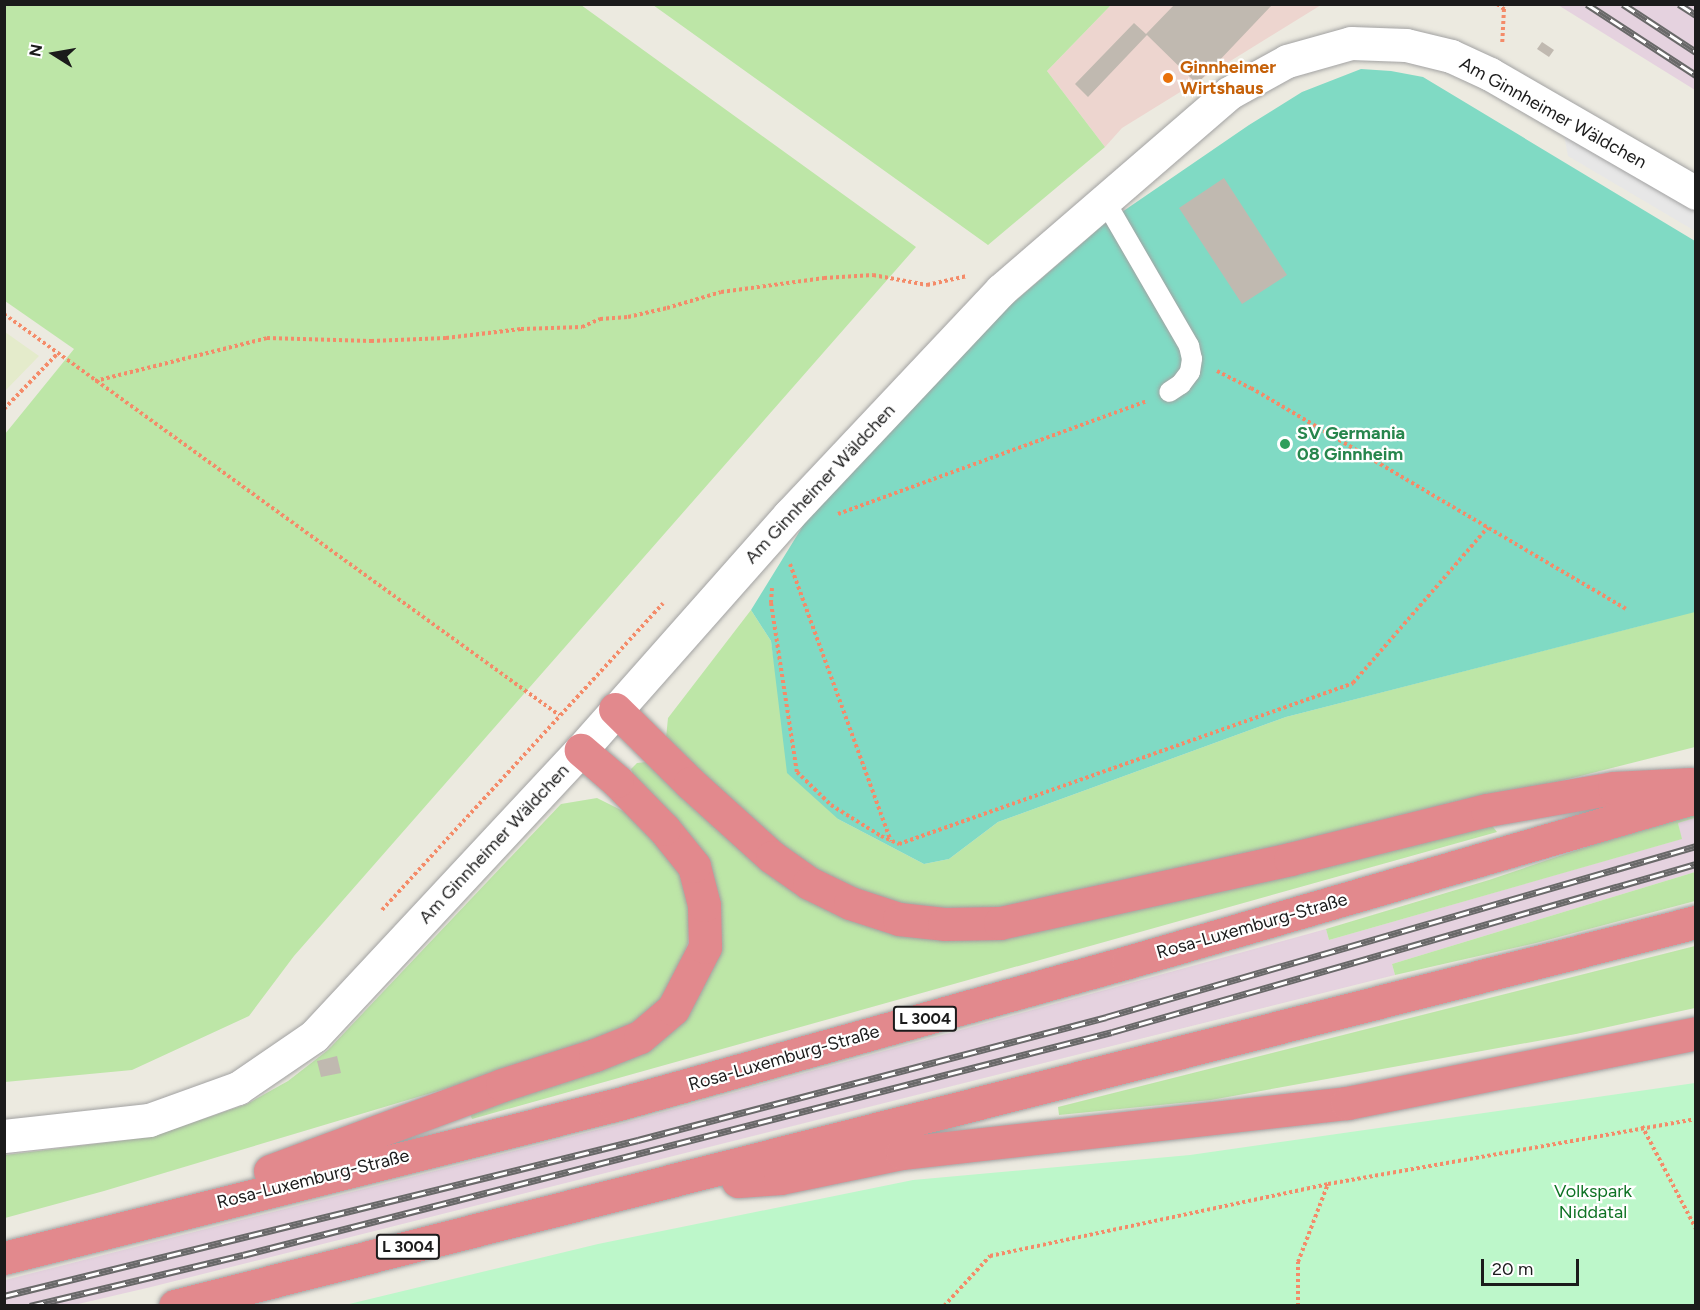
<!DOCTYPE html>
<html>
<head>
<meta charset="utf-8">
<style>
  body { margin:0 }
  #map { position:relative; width:1700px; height:1310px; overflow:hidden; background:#eceae0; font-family:Figtree,sans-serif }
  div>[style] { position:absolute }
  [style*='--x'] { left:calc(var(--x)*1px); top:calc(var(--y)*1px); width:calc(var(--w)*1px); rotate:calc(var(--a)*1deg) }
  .commercial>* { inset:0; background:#edd5cf }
  .industrial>* { inset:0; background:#e5d2df }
  .farmland>* { inset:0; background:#e4ebcb }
  .grass>* { inset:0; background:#bde6a7 }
  .park>* { inset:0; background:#bdf7ca }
  .pitch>* { inset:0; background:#80dac4 }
  .parking>* { inset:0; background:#e7e7e7 }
  .building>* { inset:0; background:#c0b9b0 }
  .path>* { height:4px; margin-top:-2px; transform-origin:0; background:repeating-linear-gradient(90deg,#f48b69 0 3px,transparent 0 6px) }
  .roads { filter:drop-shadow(0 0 2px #a2a2a2) drop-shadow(0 0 2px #a2a2a2) }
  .lane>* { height:20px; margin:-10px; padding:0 10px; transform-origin:10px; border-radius:10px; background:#fff }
  .street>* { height:33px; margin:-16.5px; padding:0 16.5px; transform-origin:16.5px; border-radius:16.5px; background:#fff }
  .highway>* { height:33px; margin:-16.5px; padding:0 16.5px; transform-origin:16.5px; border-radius:16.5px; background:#e2898d }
  .rail>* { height:7px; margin-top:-3.5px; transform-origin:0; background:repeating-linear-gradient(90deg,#fff 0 14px,#696969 0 28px); box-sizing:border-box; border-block:2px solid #696969 }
  .dots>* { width:16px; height:16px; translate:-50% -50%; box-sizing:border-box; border:3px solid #fff; border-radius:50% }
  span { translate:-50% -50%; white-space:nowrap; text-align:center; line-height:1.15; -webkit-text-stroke:4.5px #fff; paint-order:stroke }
  .shield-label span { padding:2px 4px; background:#fff; border:2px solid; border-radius:4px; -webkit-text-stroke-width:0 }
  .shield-label { font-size:16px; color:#1b1b1b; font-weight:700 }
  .food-label { font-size:18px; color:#c56008; font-weight:700 }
  .left { translate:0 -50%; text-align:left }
  .street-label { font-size:18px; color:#1b1b1b }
  .leisure-label { font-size:18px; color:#27864d; font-weight:700 }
  .park-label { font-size:18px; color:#0f7325 }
  .frame { position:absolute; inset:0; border:6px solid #1b1b1b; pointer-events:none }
  .north { position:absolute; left:24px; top:24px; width:60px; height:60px; -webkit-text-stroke:4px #fff; paint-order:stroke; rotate:281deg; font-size:16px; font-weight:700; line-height:24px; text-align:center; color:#1b1b1b }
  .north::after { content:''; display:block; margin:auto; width:21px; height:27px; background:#1b1b1b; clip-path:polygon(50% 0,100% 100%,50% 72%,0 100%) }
  .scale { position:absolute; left:1481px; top:1259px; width:98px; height:27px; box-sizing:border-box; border:3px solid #1b1b1b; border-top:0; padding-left:8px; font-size:18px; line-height:21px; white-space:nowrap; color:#1b1b1b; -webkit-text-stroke:4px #fff; paint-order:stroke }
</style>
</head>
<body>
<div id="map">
  <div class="commercial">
    <div style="clip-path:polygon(1111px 5px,1321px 5px,1122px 128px,1105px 147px,1047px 71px)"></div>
  </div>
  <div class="industrial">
    <div style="clip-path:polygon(1558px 5px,1695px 5px,1695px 90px)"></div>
    <div style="clip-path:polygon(1695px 818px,1695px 872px,1392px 964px,1395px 975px,151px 1287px,74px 1305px,5px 1306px,5px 1280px,620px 1124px,1326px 929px,1329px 940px,1681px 839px,1678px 823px)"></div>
  </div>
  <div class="farmland">
    <div style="clip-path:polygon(5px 332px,39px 356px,5px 391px)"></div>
  </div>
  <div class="grass">
    <div style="clip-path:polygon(5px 4px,581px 5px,916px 247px,294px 956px,249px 1016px,132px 1070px,5px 1082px,5px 434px,74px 349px,5px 301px)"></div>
    <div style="clip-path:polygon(653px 5px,1111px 5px,1047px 71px,1105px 147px,988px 245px)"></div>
    <div style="clip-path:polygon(1695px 559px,1695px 747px,1485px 800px,1000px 909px,944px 912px,900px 905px,814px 873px,699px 775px,666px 738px,668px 718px,751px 610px,771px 641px,779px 696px,838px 819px,924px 864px,949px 859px,998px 822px,1286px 717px,1659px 621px)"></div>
    <div style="clip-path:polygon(646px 762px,896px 930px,1490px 823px,1497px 832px,472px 1119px,468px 1110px,597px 1068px,715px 951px,634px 778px,631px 769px,637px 763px)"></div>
    <div style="clip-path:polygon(597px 798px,629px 814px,682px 871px,690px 906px,688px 943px,677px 974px,660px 1002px,635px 1024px,498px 1073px,104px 1191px,5px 1218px,5px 1155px,151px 1137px,247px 1104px,288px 1081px,328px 1050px,561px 804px)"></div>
    <div style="clip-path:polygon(1695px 810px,1695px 818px,1678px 823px,1682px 839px,1329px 940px,1326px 929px,1489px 880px)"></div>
    <div style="clip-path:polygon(1695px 872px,1695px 901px,1536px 943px,1395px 975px,1392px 964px)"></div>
    <div style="clip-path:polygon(1695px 946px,1695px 1008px,1576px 1034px,1211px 1100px,1059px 1115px,1058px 1107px)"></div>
  </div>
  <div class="park">
    <div style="clip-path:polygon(1695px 1083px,1695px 1305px,345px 1305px,598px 1244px,913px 1180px,1190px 1155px)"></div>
  </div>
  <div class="pitch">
    <div style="clip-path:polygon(1361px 69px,1391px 71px,1423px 77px,1695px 241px,1695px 612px,1286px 717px,998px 822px,949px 859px,924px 864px,838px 819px,787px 773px,771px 641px,751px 610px,809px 516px,981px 331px,1103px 225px,1249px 125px,1302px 92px)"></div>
  </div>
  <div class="parking">
    <div style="clip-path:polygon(1563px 129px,1695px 208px,1695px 231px,1568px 156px)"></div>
  </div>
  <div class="building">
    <div style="clip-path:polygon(1175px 4px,1273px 4px,1197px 84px,1147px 35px,1088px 97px,1075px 84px,1134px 23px,1146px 34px)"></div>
    <div style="clip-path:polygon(1542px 42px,1554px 50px,1549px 57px,1537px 49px)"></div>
    <div style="clip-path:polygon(1224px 178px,1287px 275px,1242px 304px,1179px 208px)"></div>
    <div style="clip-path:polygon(337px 1056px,341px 1073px,321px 1077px,317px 1061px)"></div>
  </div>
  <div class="path">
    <div style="--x:1497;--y:4;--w:9;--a:36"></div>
    <div style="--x:1504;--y:9;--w:36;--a:93"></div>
    <div style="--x:4;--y:314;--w:685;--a:35.85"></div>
    <div style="--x:1217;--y:371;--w:38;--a:27"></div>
    <div style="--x:1251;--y:388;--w:435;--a:30.5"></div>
    <div style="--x:95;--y:381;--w:177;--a:-14"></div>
    <div style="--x:267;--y:338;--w:104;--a:1.7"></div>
    <div style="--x:371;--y:341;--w:75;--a:-2.3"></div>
    <div style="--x:446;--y:338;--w:76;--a:-6.8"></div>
    <div style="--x:521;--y:329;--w:61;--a:-1.9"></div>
    <div style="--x:582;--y:327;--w:20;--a:-24"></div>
    <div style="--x:600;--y:319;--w:28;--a:-4"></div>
    <div style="--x:628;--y:317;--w:40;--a:-13"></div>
    <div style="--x:667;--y:308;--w:56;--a:-16.5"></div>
    <div style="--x:721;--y:292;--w:104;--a:-7.7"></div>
    <div style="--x:824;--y:278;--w:49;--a:-3.5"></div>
    <div style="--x:873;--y:275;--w:55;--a:10.5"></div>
    <div style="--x:927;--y:285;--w:41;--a:-12.7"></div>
    <div style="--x:4;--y:409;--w:78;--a:-46"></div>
    <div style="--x:838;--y:514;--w:328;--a:-20.1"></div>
    <div style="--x:790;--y:564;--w:295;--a:70"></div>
    <div style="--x:772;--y:588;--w:15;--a:94"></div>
    <div style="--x:771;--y:603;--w:171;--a:81.3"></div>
    <div style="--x:797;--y:772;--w:47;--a:44.1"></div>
    <div style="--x:831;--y:805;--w:59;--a:31.8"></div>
    <div style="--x:881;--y:836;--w:20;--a:24"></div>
    <div style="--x:899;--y:844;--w:482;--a:-19.5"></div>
    <div style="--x:1353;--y:683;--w:206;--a:-49.1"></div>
    <div style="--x:382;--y:910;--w:416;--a:-47.5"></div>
    <div style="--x:1642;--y:1126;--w:116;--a:62.3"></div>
    <div style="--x:944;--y:1306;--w:68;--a:-47.4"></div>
    <div style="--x:990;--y:1256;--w:346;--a:-12"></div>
    <div style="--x:1328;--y:1184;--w:374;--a:-10"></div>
    <div style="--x:1298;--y:1306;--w:44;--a:-90"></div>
    <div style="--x:1298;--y:1262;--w:84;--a:-69"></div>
  </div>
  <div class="roads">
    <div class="lane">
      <div style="--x:1105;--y:201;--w:168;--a:59.9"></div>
      <div style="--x:1189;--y:346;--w:13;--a:77"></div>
      <div style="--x:1192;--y:359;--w:13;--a:99"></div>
      <div style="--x:1190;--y:372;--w:15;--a:127"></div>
      <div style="--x:1181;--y:384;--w:14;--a:146"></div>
    </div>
    <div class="street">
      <div style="--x:4;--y:1136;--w:146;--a:-6.3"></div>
      <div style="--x:149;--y:1120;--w:95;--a:-19.8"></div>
      <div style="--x:238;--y:1088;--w:92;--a:-34.4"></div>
      <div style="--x:314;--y:1036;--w:391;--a:-47"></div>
      <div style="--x:581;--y:750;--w:314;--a:-48.5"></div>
      <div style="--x:789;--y:515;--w:309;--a:-46.7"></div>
      <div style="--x:1001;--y:290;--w:301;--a:-40.8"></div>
      <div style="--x:1229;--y:93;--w:66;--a:-28.9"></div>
      <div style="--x:1287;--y:61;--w:66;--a:-15.7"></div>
      <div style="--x:1351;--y:43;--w:55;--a:2.1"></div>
      <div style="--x:1406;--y:45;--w:46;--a:13.7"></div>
      <div style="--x:1451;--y:56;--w:43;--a:24.8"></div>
      <div style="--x:1490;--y:74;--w:238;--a:30"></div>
    </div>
    <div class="highway">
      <div style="--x:615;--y:709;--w:105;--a:44.6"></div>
      <div style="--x:690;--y:783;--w:110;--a:42.1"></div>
      <div style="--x:772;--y:857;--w:45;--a:35.1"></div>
      <div style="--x:809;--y:883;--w:46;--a:26"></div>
      <div style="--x:850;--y:903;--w:52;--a:18.1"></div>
      <div style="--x:899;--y:919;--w:45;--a:6.3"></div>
      <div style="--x:944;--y:924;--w:56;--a:-1"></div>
      <div style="--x:1000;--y:923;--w:297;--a:-12.4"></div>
      <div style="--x:1290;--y:859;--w:203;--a:-14"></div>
      <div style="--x:1487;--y:810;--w:129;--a:-9.8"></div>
      <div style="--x:1614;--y:788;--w:77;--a:-3"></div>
      <div style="--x:270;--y:1171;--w:247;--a:-20.3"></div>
      <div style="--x:502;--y:1085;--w:98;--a:-17.9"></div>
      <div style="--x:595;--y:1055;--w:48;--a:-21.8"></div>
      <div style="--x:640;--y:1037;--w:43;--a:-40.3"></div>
      <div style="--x:673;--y:1009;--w:70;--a:-62.7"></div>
      <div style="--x:705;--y:947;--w:42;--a:-91.4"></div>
      <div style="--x:704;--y:905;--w:40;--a:-104.4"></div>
      <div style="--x:694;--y:866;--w:48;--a:-129"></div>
      <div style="--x:664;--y:829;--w:67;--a:-134.4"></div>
      <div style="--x:617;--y:781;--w:48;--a:-139.3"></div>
      <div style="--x:738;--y:1181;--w:42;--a:-4.1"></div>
      <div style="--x:780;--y:1178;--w:125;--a:-11.6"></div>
      <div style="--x:902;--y:1153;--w:448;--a:-6.4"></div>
      <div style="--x:1347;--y:1103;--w:356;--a:-11.3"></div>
      <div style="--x:4;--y:1258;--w:630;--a:-14.06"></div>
      <div style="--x:615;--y:1105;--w:533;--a:-15.58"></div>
      <div style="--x:1128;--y:962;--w:591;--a:-16.2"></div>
      <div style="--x:175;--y:1306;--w:1569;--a:-14.17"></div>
    </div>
  </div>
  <div class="rail">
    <div style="--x:1587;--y:4;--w:130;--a:33.1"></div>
    <div style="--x:1623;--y:4;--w:87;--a:33.3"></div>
    <div style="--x:1679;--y:4;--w:20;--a:33"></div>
    <div style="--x:4;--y:1296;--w:653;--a:-13.82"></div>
    <div style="--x:638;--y:1140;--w:484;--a:-14.7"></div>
    <div style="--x:1106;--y:1017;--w:614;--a:-16.16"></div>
    <div style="--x:30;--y:1306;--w:219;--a:-13.5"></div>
    <div style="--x:243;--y:1255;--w:897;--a:-14.39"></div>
    <div style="--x:1112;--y:1032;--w:608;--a:-16.05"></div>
  </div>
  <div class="dots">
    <div style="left:1168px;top:78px;background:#e8710a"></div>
    <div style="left:1285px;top:444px;background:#2e9e5b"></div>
  </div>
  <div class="shield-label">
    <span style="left:925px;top:1019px">L 3004</span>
    <span style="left:408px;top:1247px">L 3004</span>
  </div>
  <div class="food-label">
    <span class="left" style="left:1180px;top:78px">Ginnheimer<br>Wirtshaus</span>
  </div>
  <div class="street-label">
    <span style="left:1553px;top:113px;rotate:29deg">Am Ginnheimer Wäldchen</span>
    <span style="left:820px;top:484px;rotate:-47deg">Am Ginnheimer Wäldchen</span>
    <span style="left:494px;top:844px;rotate:-47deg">Am Ginnheimer Wäldchen</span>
    <span style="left:1252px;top:926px;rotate:-16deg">Rosa-Luxemburg-Straße</span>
    <span style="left:784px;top:1058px;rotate:-16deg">Rosa-Luxemburg-Straße</span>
    <span style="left:313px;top:1179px;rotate:-14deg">Rosa-Luxemburg-Straße</span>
  </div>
  <div class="leisure-label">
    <span class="left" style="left:1297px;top:444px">SV Germania<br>08 Ginnheim</span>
  </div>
  <div class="park-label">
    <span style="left:1593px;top:1202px">Volkspark<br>Niddatal</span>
  </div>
  <div class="frame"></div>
  <div class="north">N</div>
  <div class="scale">20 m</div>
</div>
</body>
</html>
